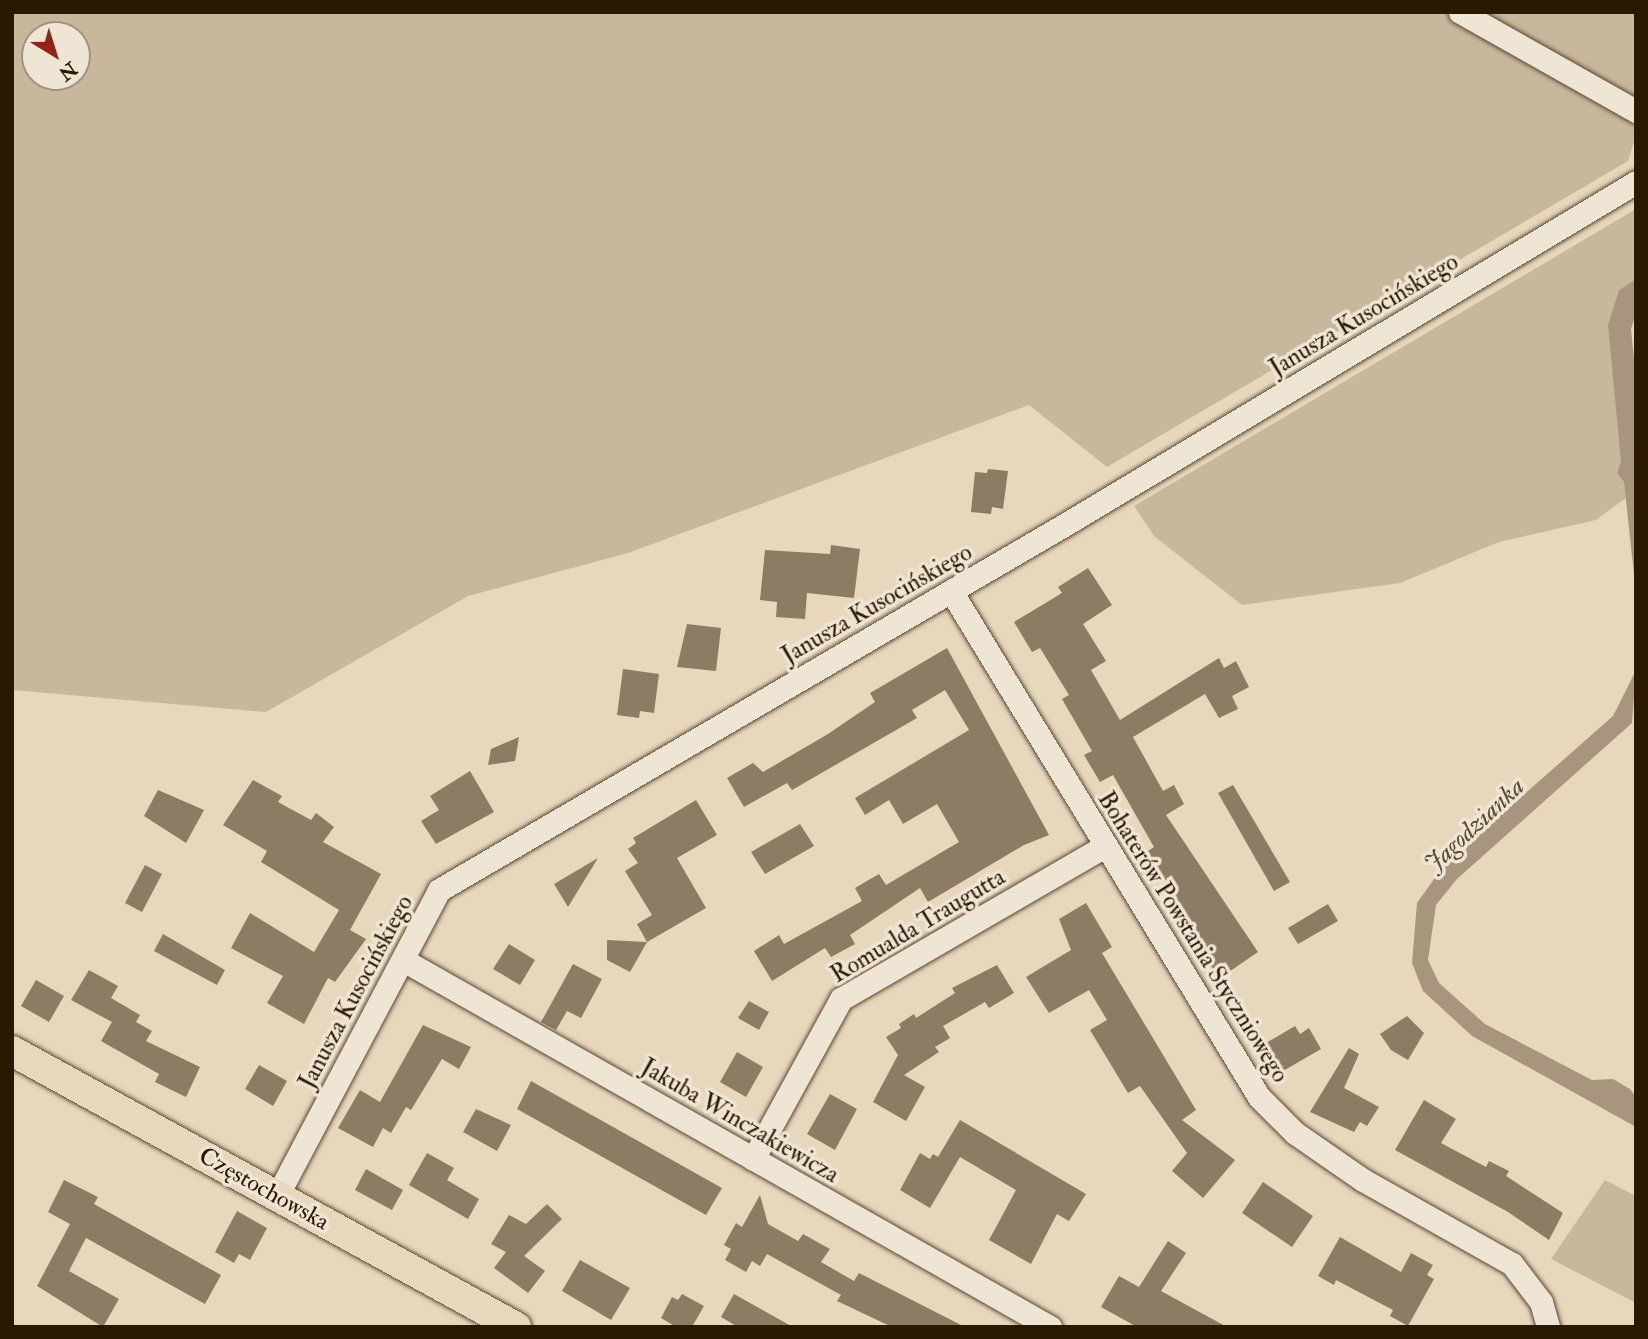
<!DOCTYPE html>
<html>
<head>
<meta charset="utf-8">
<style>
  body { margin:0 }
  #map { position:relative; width:1648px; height:1339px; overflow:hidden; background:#e7d7bd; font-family:"IM FELL Double Pica",serif }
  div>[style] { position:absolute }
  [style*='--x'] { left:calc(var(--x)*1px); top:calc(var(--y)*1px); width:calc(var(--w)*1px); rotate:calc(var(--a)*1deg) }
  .green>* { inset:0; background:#c7b79d }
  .water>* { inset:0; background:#a7967d }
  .building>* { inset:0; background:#8c7c63 }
  .roads { filter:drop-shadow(0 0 2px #594830) drop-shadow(0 0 2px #594830) }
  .minor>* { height:23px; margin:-11.5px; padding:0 11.5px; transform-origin:11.5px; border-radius:11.5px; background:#efe5d4 }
  .major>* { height:30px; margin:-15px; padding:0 15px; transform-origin:15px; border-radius:15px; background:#e7d7bd }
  span { translate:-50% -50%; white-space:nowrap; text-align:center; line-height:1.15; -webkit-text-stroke:7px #efe5d4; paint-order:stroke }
  .street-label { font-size:24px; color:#2a1901 }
  .water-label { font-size:26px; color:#5c4b33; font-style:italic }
  .frame { position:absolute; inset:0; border:14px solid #2a1901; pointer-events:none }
  .north { position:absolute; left:21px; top:21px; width:70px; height:70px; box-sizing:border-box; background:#efe5d4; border:2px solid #a09380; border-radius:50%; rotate:142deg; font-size:19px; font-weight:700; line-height:28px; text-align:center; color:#2a1901 }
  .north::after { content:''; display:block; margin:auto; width:24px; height:32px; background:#8f2418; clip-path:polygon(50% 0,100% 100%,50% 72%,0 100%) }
</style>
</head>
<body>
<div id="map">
  <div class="green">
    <div style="clip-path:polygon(evenodd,12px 12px,1636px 12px,1636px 135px,1628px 161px,1107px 467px,1029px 405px,628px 553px,468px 596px,266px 712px,12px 690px,12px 12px,35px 35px,77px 35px,77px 77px,35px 77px,35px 35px)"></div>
    <div style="clip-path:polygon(1636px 209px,1636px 279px,1619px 290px,1621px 461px,1617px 473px,1624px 482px,1626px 498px,1596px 520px,1499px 542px,1400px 583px,1242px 605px,1154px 536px,1134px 506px)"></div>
    <div style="clip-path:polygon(1605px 1180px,1636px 1196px,1636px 1303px,1551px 1259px)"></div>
  </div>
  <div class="water">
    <div style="clip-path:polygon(1636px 279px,1636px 314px,1631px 329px,1636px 379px,1636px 593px,1624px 482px,1617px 473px,1621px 461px,1608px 325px,1619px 290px)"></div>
    <div style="clip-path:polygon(1636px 670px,1632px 723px,1457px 879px,1436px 905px,1428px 960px,1439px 983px,1485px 1024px,1592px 1080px,1613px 1079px,1630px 1089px,1636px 1097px,1636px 1127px,1472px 1036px,1423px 991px,1412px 963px,1417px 903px,1444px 865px,1613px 716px)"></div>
  </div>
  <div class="building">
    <div style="clip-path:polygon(988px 469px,1008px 471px,1003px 509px,992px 507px,991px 514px,971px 512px,975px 472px,987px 473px)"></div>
    <div style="clip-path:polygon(831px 545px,860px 549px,854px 598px,807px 593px,805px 619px,776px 617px,777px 602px,760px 600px,765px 550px,830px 554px)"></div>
    <div style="clip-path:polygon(1088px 568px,1112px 605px,1083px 624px,1106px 661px,1091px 670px,1120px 720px,1219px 658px,1224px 668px,1236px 661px,1249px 687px,1232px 696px,1238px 709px,1219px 718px,1205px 694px,1133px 737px,1163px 791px,1174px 785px,1184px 804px,1166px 815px,1258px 952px,1217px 980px,1197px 949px,1204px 944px,1148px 851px,1154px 847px,1113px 775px,1100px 782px,1084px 755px,1092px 751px,1062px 699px,1069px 695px,1040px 648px,1032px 652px,1014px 622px,1062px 593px,1058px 587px)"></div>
    <div style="clip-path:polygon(687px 624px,721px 628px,716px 671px,677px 667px)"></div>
    <div style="clip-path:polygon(947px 648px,1049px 835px,1024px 845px,928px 902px,920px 888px,850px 935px,855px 944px,831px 957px,825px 948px,772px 981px,754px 951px,779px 935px,784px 944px,862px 901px,855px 888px,879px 874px,886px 885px,959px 842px,937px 804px,903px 824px,889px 800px,865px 815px,855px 798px,969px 730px,945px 690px,912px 710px,917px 718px,792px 790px,787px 783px,744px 807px,727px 778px,753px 763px,763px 772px,828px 734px,875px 702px,870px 693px)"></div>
    <div style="clip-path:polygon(623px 669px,659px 674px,654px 713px,640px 711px,639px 718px,617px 715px)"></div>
    <div style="clip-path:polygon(519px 737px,515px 761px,488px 765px,491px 749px)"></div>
    <div style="clip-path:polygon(470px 771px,494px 812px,436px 844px,421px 821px,439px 810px,430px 796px)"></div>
    <div style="clip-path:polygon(253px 780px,282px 796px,278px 802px,311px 820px,316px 813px,334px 827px,323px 842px,381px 874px,350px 930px,366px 939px,335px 982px,328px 978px,304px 1024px,267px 1003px,283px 976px,231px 948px,250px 913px,314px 952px,339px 910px,261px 862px,267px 851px,223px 825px)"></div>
    <div style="clip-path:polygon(1233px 785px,1290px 882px,1274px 891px,1218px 793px)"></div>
    <div style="clip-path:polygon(158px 790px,204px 810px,186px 843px,144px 816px)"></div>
    <div style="clip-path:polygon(696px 800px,717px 835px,677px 858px,706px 908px,647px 942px,637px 924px,652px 915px,625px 871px,638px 863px,628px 849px,636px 843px,633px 838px)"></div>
    <div style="clip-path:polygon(800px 824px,814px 846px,765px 874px,751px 852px)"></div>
    <div style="clip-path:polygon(598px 858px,568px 907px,554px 884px)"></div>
    <div style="clip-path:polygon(145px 865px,162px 874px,142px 912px,125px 903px)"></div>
    <div style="clip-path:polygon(1086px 903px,1112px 947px,1102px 953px,1196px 1110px,1182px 1120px,1235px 1160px,1203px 1198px,1172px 1171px,1187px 1153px,1140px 1086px,1128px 1093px,1090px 1030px,1107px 1020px,1089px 990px,1049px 1013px,1026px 977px,1071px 950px,1059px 919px)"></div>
    <div style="clip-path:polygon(1328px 904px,1338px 921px,1298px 944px,1288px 928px)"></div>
    <div style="clip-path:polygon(163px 934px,225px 970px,217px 985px,154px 951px)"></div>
    <div style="clip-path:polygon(607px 940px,647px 942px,630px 972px,607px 960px)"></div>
    <div style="clip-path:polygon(509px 944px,535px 960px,520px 985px,493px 969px)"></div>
    <div style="clip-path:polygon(573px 964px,602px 979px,581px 1018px,567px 1011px,556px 1030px,541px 1022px)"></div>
    <div style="clip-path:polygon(997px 965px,1014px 993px,989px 1008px,985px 1002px,943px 1026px,950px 1038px,935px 1047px,939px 1052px,904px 1075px,925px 1087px,906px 1121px,873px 1102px,898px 1055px,886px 1037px,901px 1028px,899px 1024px,914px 1014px,916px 1018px,955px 993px,952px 988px)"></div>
    <div style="clip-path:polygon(89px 970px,118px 986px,111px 998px,140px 1015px,136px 1022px,152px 1031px,146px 1041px,200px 1067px,186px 1097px,155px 1082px,159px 1074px,101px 1041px,112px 1022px,71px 1000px)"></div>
    <div style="clip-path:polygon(36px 980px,64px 996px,49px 1022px,21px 1006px)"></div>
    <div style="clip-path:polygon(749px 1001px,769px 1012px,759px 1030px,738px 1018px)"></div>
    <div style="clip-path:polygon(1407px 1016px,1424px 1033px,1408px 1060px,1391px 1050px,1380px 1034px)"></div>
    <div style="clip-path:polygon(423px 1025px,471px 1047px,459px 1069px,442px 1059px,411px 1110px,406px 1107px,391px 1133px,383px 1128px,373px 1147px,338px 1128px,360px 1090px,380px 1102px)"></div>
    <div style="clip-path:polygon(1295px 1026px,1300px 1034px,1309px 1028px,1321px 1049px,1283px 1071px,1266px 1043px)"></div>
    <div style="clip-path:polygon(1349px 1048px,1359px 1054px,1344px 1088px,1379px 1107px,1367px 1126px,1360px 1122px,1354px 1132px,1310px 1112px)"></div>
    <div style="clip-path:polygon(737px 1052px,763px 1067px,746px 1097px,720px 1082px)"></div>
    <div style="clip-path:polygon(259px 1065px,287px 1081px,273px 1106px,245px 1089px)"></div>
    <div style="clip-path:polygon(531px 1081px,722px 1188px,706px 1215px,517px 1109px)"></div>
    <div style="clip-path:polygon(830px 1094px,857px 1109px,835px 1150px,807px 1134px)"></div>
    <div style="clip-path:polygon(1424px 1100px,1456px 1119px,1441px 1143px,1486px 1167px,1489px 1161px,1509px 1171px,1506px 1176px,1563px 1213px,1549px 1240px,1508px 1212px,1395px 1150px)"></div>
    <div style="clip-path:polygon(476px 1109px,511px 1125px,497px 1151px,463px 1132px)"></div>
    <div style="clip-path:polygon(960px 1120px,1086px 1194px,1069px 1221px,1057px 1214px,1031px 1264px,989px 1240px,1016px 1190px,960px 1157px,930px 1208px,900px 1190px,920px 1153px,930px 1159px,933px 1154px,938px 1157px)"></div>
    <div style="clip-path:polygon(427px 1153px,454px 1168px,447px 1180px,479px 1199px,468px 1219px,409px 1185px)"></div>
    <div style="clip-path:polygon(366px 1169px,403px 1190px,392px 1210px,355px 1190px)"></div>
    <div style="clip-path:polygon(64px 1180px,98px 1197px,94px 1204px,221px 1275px,205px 1304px,86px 1238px,69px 1271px,119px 1299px,103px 1327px,37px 1286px,70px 1224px,48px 1212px)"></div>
    <div style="clip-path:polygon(1263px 1182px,1313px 1216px,1292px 1247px,1242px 1213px)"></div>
    <div style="clip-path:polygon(760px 1195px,768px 1224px,798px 1241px,803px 1234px,830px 1249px,821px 1262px,854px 1281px,859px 1273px,965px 1327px,892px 1327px,837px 1301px,841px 1295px,767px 1254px,760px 1266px,752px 1261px,746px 1272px,725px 1260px,731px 1249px,724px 1245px,736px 1223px,742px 1227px)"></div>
    <div style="clip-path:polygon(547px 1204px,562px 1219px,524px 1256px,545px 1271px,528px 1293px,494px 1268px,506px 1252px,491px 1244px,509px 1215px,526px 1224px)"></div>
    <div style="clip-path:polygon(237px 1211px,267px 1228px,250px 1260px,239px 1254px,234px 1263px,215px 1252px)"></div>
    <div style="clip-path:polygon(1340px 1237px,1401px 1272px,1411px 1253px,1433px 1265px,1427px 1275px,1434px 1279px,1408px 1326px,1390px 1316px,1393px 1310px,1336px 1280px,1334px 1285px,1318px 1276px)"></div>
    <div style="clip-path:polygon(1168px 1241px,1186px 1253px,1161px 1291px,1227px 1327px,1137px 1327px,1101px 1307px,1119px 1276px,1139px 1287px)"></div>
    <div style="clip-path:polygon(580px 1260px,630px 1288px,611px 1320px,562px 1291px)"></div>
    <div style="clip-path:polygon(682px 1294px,704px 1306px,692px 1327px,676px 1327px,661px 1318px,672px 1297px,678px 1300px)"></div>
    <div style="clip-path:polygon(734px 1294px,793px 1327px,738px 1327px,721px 1317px)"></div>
  </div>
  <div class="roads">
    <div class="minor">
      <div style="--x:1460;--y:12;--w:202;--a:29.4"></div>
      <div style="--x:951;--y:591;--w:592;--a:58.67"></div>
      <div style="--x:1259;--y:1097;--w:51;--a:45"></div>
      <div style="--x:1295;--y:1133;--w:83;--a:34.7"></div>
      <div style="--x:1363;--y:1180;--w:171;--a:29.4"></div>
      <div style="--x:1512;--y:1264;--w:48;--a:52.7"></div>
      <div style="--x:1541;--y:1302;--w:26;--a:74"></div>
      <div style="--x:405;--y:961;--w:742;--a:29.57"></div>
      <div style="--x:753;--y:1159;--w:183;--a:-61.2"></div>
      <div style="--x:841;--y:999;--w:305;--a:-30.1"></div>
      <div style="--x:277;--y:1196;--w:346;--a:-62.1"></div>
      <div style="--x:439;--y:890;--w:732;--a:-30.28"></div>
      <div style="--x:1071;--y:521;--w:659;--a:-30.96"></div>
    </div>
    <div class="major">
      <div style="--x:12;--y:1051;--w:575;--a:28.71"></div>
    </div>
  </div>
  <div class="street-label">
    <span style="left:1364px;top:315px;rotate:-31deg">Janusza Kusocińskiego</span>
    <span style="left:877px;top:604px;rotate:-30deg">Janusza Kusocińskiego</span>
    <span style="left:918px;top:926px;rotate:-31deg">Romualda Traugutta</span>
    <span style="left:1193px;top:937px;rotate:58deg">Bohaterów Powstania Styczniowego</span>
    <span style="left:356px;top:992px;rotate:-62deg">Janusza Kusocińskiego</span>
    <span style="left:740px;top:1121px;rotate:30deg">Jakuba Winczakiewicza</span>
    <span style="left:264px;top:1189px;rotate:29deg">Częstochowska</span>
  </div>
  <div class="water-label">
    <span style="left:1475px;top:826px;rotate:-43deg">Jagodzianka</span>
  </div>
  <div class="frame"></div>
  <div class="north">N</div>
</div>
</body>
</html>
